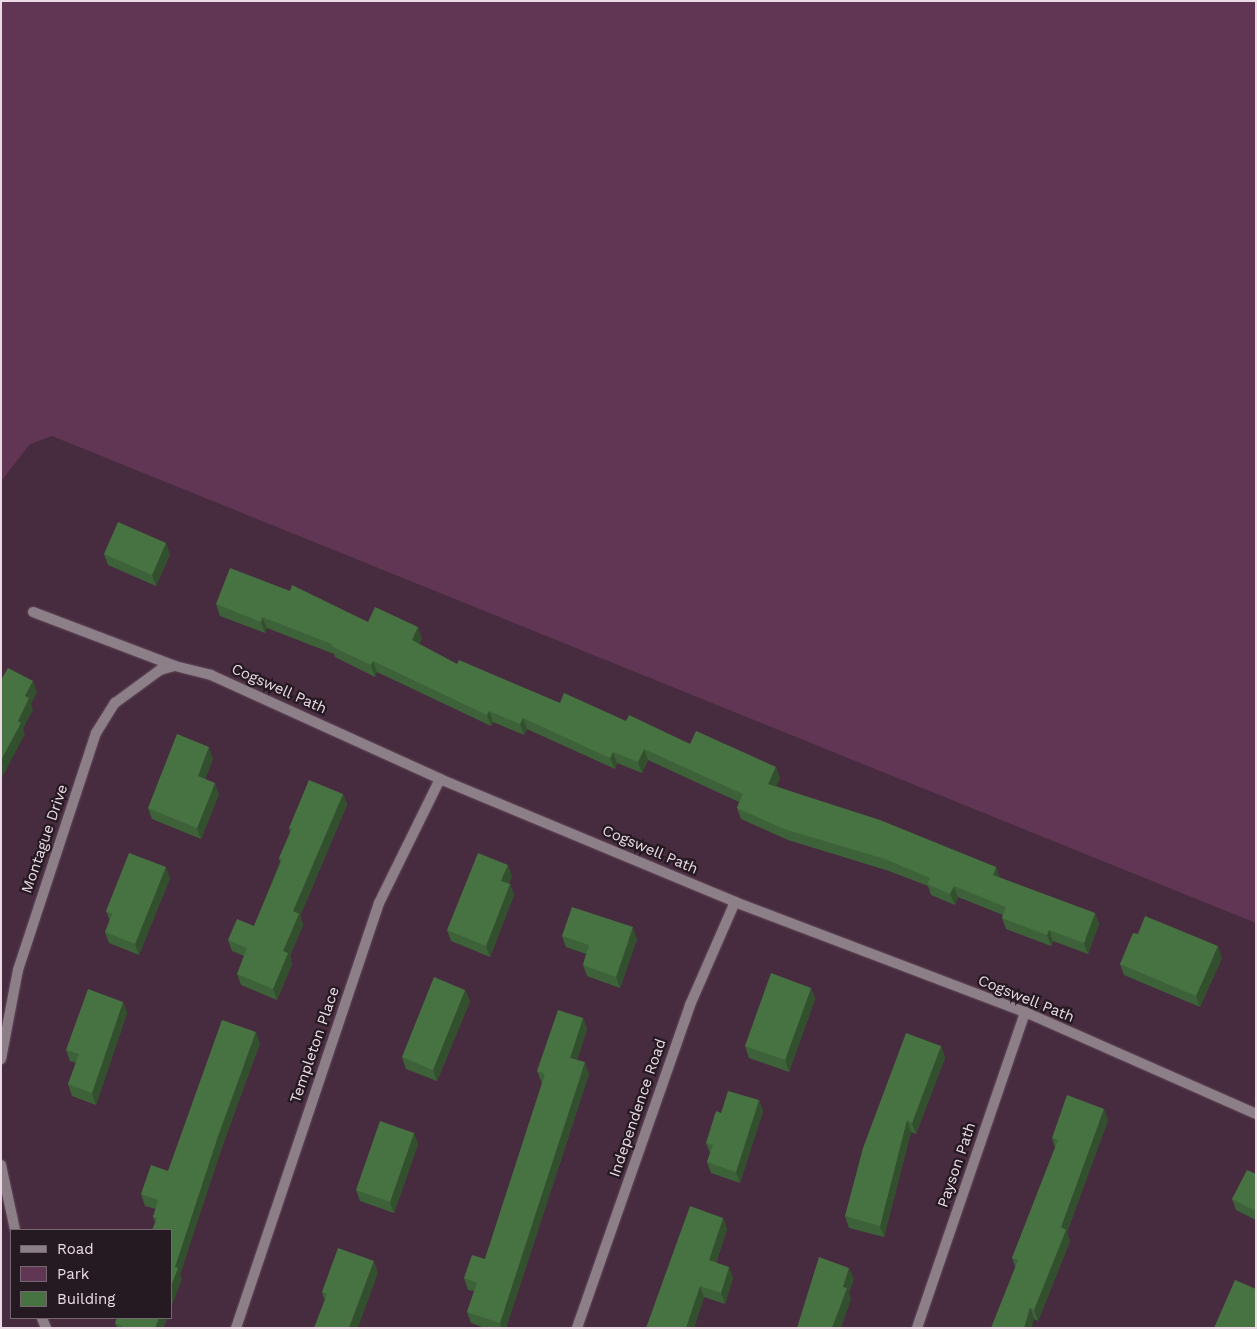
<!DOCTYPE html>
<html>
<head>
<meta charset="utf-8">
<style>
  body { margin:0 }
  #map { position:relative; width:1257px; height:1329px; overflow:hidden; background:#472c3f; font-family:"Work Sans",sans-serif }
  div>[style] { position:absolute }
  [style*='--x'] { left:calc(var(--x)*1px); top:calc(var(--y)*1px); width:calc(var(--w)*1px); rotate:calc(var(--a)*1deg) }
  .green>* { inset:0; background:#613654 }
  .roads { filter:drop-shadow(0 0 1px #61485a) drop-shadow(0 0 1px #61485a) }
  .minor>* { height:10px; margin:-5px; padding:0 5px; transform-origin:5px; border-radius:5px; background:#8d7f88 }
  .wall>* { inset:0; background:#3d6239 }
  .shaded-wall>* { inset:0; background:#32502e }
  .building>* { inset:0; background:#477242 }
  span { translate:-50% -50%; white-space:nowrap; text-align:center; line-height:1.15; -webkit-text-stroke:4.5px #251922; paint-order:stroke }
  .street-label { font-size:15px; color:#ecdbe6 }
  .frame { position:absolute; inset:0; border:2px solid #ecdbe6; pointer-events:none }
  .legend { position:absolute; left:10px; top:1229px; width:162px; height:90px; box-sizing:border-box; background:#251922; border:1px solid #756770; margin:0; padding:6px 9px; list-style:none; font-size:15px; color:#ecdbe6 }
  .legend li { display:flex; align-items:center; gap:10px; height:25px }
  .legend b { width:25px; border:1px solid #756770 }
</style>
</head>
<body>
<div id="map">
  <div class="green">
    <div style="clip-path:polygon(1px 1px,1256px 1px,1256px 923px,52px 436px,30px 444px,1px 481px)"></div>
  </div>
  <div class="roads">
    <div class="minor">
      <div style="--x:33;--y:612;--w:152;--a:20.8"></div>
      <div style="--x:175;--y:666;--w:37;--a:14"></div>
      <div style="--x:211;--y:675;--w:252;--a:24.4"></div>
      <div style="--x:440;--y:779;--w:320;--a:22.6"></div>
      <div style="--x:735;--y:902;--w:310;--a:20.8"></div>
      <div style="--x:1025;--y:1012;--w:253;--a:23.8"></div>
      <div style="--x:1;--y:1059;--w:91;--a:-79.2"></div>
      <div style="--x:18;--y:970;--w:250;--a:-71.8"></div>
      <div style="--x:96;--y:733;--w:36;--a:-58"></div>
      <div style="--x:115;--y:703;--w:56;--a:-36.3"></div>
      <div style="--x:160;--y:670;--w:15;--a:-16"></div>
      <div style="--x:1;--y:1165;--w:66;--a:77.8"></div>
      <div style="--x:42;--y:1318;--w:11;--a:68"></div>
      <div style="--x:236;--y:1328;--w:448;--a:-71.4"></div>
      <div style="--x:379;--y:903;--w:138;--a:-63.8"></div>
      <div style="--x:577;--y:1328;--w:342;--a:-70.7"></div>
      <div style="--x:690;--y:1005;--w:112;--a:-66.4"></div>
      <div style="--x:917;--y:1328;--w:334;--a:-71.1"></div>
    </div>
  </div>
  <div class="wall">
    <div style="clip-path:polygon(104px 554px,170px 554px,156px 586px,108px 565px)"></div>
    <div style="clip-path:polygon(216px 604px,368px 622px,422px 638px,419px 644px,457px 664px,560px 703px,626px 721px,690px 744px,780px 778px,776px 786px,996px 867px,1000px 878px,1095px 913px,1099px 924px,1088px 954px,1053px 941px,1051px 946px,1006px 929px,1002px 918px,1003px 915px,958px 897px,955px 905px,931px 895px,928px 886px,889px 871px,788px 840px,741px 819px,737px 808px,739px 802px,648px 760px,642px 773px,617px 763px,615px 769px,527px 729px,524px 735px,493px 722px,491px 726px,377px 672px,375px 677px,335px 657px,334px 654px,267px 628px,265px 633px,220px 616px)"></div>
    <div style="clip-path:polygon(213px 759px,205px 779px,219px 794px,201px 839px,152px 819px,148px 808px)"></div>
    <div style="clip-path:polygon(343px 794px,347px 805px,300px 916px,303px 925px,290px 956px,292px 964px,277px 1000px,241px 985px,237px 974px,244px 956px,232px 951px,228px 940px,254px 926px,280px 862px,279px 858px,290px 832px,289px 828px)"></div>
    <div style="clip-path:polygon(512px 876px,509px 884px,510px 884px,514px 895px,490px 957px,451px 941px,447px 930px)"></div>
    <div style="clip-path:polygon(170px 878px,139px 955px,109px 943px,105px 932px,110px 921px,106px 911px)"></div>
    <div style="clip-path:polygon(1138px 934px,1222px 958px,1200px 1007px,1124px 975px,1120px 964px)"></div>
    <div style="clip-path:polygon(562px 936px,637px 939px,620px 988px,587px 976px,583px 965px,586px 954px,566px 947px)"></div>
    <div style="clip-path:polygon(811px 988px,815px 999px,789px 1072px,749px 1058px,745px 1046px)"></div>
    <div style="clip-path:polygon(465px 990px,470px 1001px,437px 1081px,406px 1069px,402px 1057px)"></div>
    <div style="clip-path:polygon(123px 1002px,127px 1013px,96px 1105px,72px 1096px,68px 1084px,76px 1063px,70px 1061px,66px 1050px)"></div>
    <div style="clip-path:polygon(583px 1018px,587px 1029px,577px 1060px,589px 1074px,506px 1328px,485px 1328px,471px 1323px,467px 1312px,474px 1291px,468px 1290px,464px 1278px,485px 1259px,542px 1083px,537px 1071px)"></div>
    <div style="clip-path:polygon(260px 1043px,222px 1147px,180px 1274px,182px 1279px,155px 1222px,153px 1217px,156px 1209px,145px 1206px,141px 1194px,168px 1171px)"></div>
    <div style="clip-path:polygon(941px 1046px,945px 1058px,916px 1134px,911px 1132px,884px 1237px,849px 1228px,845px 1216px)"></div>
    <div style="clip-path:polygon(759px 1100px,763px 1111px,740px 1183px,711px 1173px,707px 1162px,710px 1153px,706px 1143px)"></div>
    <div style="clip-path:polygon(1108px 1120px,1067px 1232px,1070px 1241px,1038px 1321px,1034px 1319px,1012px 1258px,1055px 1148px,1052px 1138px)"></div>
    <div style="clip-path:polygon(414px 1133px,418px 1144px,394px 1213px,360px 1201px,356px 1190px)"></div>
    <div style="clip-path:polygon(1256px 1174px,1256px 1220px,1236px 1210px,1232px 1199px)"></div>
    <div style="clip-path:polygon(723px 1218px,727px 1229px,716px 1263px,729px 1267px,733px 1278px,725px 1304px,704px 1297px,694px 1328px,646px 1328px)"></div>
    <div style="clip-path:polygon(378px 1273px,324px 1299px,322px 1292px)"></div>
    <div style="clip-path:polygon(167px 1318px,163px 1328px,117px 1328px,115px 1323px)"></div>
  </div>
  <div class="shaded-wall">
    <div style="clip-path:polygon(166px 543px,170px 554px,156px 586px,152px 575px)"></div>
    <div style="clip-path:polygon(262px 617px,267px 628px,265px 633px,261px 622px)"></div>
    <div style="clip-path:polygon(418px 627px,422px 638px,416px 651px,412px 640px)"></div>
    <div style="clip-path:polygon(373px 661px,377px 672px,375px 677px,371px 665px)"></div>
    <div style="clip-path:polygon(33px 681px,37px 692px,31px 704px,33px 710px,23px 729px,25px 734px,1px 779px,1px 760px,18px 721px,25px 696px)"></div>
    <div style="clip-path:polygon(489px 711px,493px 722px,491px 726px,487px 715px)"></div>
    <div style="clip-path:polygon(523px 718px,527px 729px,524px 735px,520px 724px)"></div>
    <div style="clip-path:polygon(209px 747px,213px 759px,202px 787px,198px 776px)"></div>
    <div style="clip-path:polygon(644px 749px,648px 760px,642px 773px,638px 762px)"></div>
    <div style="clip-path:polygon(613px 752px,617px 763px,615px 769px,610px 758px)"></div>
    <div style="clip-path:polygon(776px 767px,780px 778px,772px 795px,768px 784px)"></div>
    <div style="clip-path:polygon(215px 783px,219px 794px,201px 839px,197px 828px)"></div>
    <div style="clip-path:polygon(343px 794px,347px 805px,300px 916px,303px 925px,290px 956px,292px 964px,277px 1000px,273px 989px,293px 911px)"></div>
    <div style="clip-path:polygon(508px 865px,512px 876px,505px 892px,501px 881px)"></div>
    <div style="clip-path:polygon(166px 867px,170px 878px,139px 955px,135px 944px)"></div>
    <div style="clip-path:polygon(996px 867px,1000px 878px,993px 875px)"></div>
    <div style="clip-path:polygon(510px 884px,514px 895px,490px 957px,486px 946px)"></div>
    <div style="clip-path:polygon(954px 886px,958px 897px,955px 905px,950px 894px)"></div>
    <div style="clip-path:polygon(1095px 913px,1099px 924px,1088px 954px,1084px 943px)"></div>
    <div style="clip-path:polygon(633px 927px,637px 939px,620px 988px,616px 977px)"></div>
    <div style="clip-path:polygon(1049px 930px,1053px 941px,1051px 946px,1047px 935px)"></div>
    <div style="clip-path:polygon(1218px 946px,1222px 958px,1200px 1007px,1196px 996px)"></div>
    <div style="clip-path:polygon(811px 988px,815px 999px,789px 1072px,785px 1060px)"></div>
    <div style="clip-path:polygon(465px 990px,470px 1001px,437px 1081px,433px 1070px)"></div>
    <div style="clip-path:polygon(123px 1002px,127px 1013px,96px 1105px,92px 1093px)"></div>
    <div style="clip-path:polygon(583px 1018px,587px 1029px,574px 1069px,570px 1058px)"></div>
    <div style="clip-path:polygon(256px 1032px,260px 1043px,222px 1147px,180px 1274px,182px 1279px,171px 1307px,171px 1286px,175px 1267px,218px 1136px)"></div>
    <div style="clip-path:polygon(941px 1046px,945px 1058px,916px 1134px,912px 1123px)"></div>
    <div style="clip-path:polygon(585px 1062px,589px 1074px,506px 1328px,502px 1328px,500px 1323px)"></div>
    <div style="clip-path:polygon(759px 1100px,763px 1111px,740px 1183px,736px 1172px)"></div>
    <div style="clip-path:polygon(1104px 1109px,1108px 1120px,1067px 1232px,1070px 1241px,1038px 1321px,1034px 1310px,1061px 1227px)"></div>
    <div style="clip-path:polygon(907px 1120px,911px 1132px,884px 1237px,880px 1226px)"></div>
    <div style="clip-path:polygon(414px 1133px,418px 1144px,394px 1213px,390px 1202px)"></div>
    <div style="clip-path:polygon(723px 1218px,727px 1229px,713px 1271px,709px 1260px)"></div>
    <div style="clip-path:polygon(374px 1261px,378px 1273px,358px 1328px,349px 1328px)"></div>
    <div style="clip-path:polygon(729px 1267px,733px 1278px,725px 1304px,721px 1293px)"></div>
    <div style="clip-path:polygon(849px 1268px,854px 1279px,849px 1293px,851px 1299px,841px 1328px,832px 1328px,843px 1287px)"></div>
    <div style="clip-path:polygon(700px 1286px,704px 1297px,694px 1328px,686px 1328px)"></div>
    <div style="clip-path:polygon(1030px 1308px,1034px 1319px,1032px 1328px,1024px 1328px)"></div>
    <div style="clip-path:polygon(159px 1318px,167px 1318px,163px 1328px,155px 1328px)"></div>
  </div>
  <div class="building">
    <div style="clip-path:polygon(118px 522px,166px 543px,152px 575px,104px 554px)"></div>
    <div style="clip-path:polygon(230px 568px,290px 591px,292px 585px,368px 622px,375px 607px,418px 627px,412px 640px,457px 664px,459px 660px,560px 703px,564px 693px,626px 721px,629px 715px,690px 744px,696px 731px,776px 767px,768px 784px,880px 820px,996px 867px,993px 875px,1095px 913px,1084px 943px,1049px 930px,1047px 935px,1002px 918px,1006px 907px,954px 886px,950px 894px,927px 884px,930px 878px,885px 859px,784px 829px,737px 808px,743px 794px,644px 749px,638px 762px,613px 752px,610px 758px,523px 718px,520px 724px,489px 711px,487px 715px,373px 661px,371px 665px,331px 646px,332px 644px,262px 617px,261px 622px,216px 604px)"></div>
    <div style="clip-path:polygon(8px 668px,33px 681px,25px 696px,29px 698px,18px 721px,21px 723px,1px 760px,1px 680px)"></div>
    <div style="clip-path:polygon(177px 734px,209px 747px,198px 776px,215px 783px,197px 828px,148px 808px)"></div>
    <div style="clip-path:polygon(309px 780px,343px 794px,293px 911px,299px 914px,283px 951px,288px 953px,273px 989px,237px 974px,247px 948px,228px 940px,237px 919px,254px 926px,282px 860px,279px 858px,292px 829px,289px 828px)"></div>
    <div style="clip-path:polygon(129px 853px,166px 867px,135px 944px,105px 932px,112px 914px,106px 911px)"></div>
    <div style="clip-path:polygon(478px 853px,508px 865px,501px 881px,510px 884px,486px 946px,447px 930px)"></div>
    <div style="clip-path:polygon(572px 907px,633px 927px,616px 977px,583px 965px,589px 945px,562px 936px)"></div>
    <div style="clip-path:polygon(1145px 916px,1218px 946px,1196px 996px,1120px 964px,1133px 933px,1138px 934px)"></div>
    <div style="clip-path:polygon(771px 973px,811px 988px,785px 1060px,745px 1046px)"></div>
    <div style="clip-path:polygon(434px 977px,465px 990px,433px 1070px,402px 1057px)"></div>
    <div style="clip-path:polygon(88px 989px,123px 1002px,92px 1093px,68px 1084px,79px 1054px,66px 1050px)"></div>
    <div style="clip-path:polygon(558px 1010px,583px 1018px,570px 1058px,585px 1062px,500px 1323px,467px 1312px,477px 1283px,464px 1278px,472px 1255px,485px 1259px,545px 1074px,537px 1071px)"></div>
    <div style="clip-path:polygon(222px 1020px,256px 1032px,218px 1136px,175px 1267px,178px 1268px,171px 1286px,171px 1230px,152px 1230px,157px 1218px,153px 1217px,158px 1200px,141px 1194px,151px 1165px,168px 1171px)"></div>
    <div style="clip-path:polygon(906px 1033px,941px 1046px,912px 1123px,907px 1120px,880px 1226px,845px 1216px,863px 1148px)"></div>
    <div style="clip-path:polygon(728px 1091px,759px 1100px,736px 1172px,707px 1162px,713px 1145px,706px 1143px,716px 1111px,721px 1113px)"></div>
    <div style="clip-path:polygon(1067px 1095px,1104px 1109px,1061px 1227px,1066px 1230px,1034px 1310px,1030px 1308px,1024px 1328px,991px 1328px,1018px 1260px,1012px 1258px,1058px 1140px,1052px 1138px)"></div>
    <div style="clip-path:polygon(380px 1121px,414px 1133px,390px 1202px,356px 1190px)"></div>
    <div style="clip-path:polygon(1247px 1170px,1256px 1174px,1256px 1211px,1232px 1199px)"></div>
    <div style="clip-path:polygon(690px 1206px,723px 1218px,709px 1260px,729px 1267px,721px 1293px,700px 1286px,686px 1328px,646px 1328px)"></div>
    <div style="clip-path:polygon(338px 1248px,374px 1261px,349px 1328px,314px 1328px,327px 1294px,322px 1292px)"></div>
    <div style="clip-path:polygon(819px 1257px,849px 1268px,843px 1287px,847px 1288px,832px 1328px,797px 1328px)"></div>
    <div style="clip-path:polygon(1235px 1280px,1256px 1289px,1256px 1328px,1214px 1328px)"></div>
    <div style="clip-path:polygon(117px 1318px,159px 1318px,155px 1328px,126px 1328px,115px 1323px)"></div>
  </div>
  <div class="street-label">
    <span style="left:279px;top:689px;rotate:24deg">Cogswell Path</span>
    <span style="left:45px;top:839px;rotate:-71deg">Montague Drive</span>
    <span style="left:650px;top:850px;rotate:23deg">Cogswell Path</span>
    <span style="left:1026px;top:999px;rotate:22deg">Cogswell Path</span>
    <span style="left:315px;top:1045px;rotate:-71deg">Templeton Place</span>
    <span style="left:638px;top:1108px;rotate:-71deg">Independence Road</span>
    <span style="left:957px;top:1165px;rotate:-71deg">Payson Path</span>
  </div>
  <div class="frame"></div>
  <ul class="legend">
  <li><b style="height:6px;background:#8d7f88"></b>Road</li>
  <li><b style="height:14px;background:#613654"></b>Park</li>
  <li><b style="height:14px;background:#477242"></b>Building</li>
  </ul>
</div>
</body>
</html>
